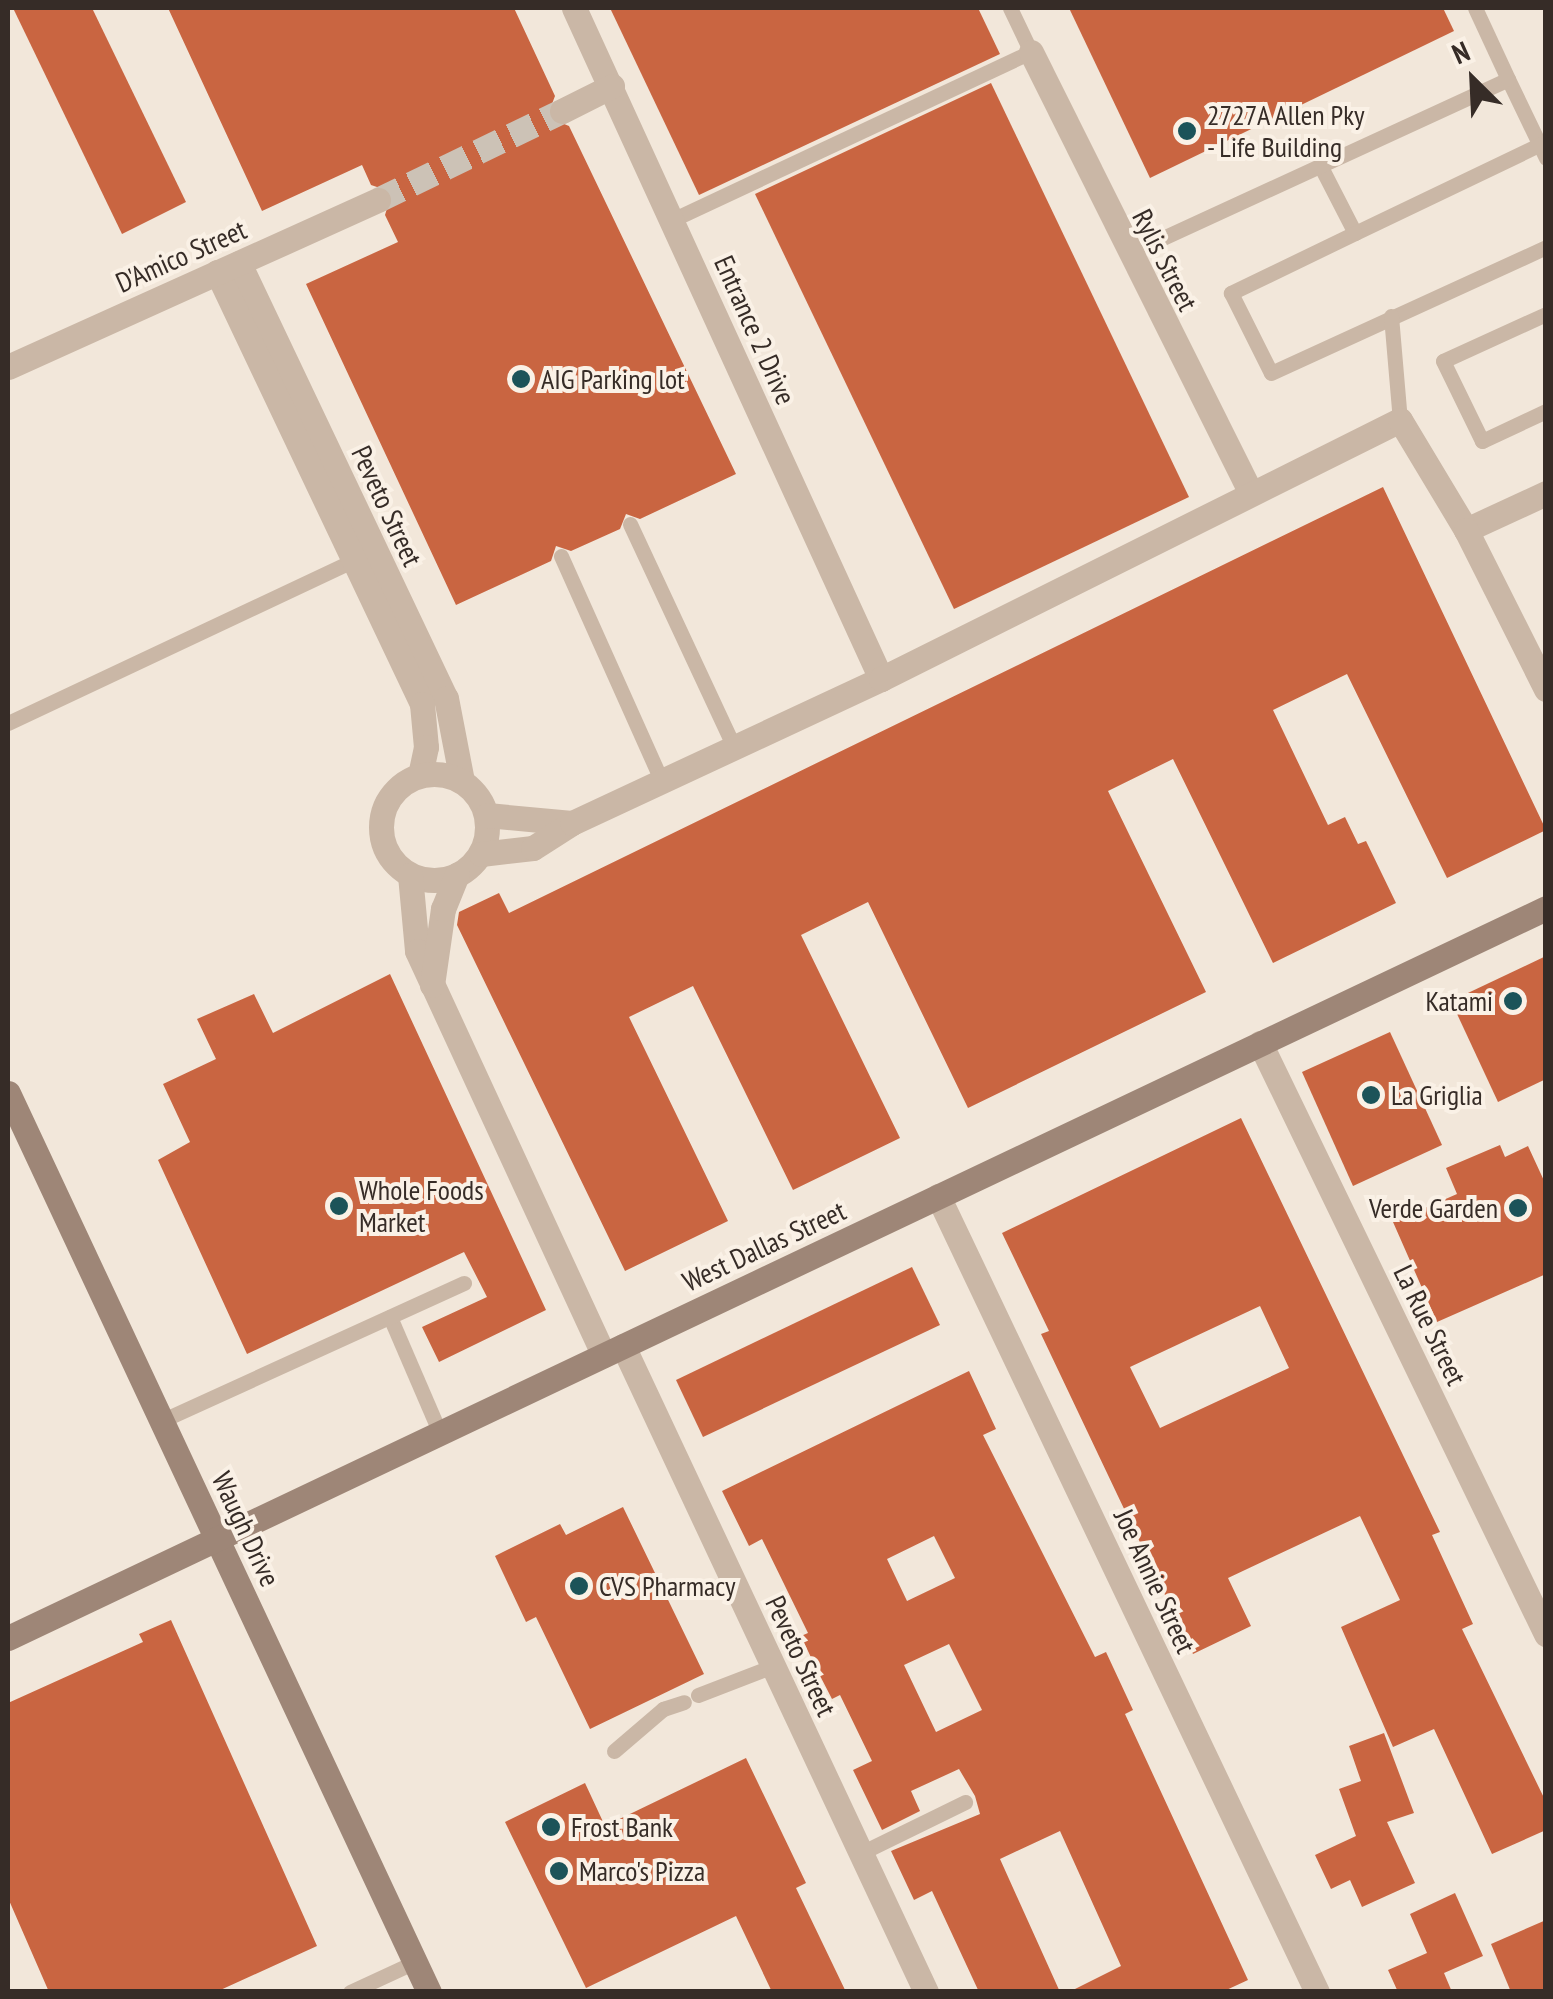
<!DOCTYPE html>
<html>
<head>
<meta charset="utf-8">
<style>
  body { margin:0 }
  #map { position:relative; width:1553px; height:1999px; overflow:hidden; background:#f2e7da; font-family:"PT Sans Narrow",sans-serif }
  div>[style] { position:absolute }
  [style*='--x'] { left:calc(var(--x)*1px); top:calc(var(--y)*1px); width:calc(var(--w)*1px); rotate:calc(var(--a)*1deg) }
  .building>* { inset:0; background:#c96541 }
  .minor-tunnel>* { height:25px; margin-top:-12.5px; transform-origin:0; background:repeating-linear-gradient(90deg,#ccc2b6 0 25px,transparent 0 37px) }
  .service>* { height:15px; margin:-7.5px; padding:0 7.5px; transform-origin:7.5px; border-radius:7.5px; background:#cab7a6 }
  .minor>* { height:25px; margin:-12.5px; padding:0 12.5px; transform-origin:12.5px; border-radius:12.5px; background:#cab7a6 }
  .minor>.ring { margin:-12.5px; padding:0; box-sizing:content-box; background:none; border:25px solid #cab7a6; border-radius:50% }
  .secondary>* { height:25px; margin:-12.5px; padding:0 12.5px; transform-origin:12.5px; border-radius:12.5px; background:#9e8677 }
  .dots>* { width:28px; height:28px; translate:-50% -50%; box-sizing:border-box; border:5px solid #faf1e6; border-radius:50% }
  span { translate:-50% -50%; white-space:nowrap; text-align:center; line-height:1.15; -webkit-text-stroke:8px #faf1e6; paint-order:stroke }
  .poi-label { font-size:28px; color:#362c27 }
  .left { translate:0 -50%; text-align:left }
  .right { translate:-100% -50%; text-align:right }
  .street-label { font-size:28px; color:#362c27 }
  .frame { position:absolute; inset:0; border:10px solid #362c27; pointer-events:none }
  .north { position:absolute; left:1423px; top:30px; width:100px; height:100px; -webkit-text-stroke:8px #faf1e6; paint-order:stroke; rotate:336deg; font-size:28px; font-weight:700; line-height:40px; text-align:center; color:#362c27 }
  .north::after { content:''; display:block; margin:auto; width:35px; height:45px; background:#362c27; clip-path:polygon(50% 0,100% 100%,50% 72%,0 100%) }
</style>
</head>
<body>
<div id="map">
  <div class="building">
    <div style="clip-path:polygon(13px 8px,92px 8px,186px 202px,122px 234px)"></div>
    <div style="clip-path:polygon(168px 8px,514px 8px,555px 96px,547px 117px,569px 126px,736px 474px,640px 519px,626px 514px,620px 529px,571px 551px,556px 546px,551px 561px,456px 605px,306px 284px,398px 242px,385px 215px,392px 192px,371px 185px,362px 165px,262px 211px)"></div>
    <div style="clip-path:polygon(610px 8px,978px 8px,1000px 54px,699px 195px)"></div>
    <div style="clip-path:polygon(1069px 8px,1443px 8px,1454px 31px,1150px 178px)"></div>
    <div style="clip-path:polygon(991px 83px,1189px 497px,954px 609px,755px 194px)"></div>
    <div style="clip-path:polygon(1383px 487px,1546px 830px,1447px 878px,1347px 674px,1273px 710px,1328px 825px,1345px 817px,1358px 844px,1366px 841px,1396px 903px,1273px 963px,1173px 759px,1108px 791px,1206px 992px,968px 1108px,868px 902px,801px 935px,900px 1138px,793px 1190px,693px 986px,629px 1017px,728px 1221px,625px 1271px,457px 925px,459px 912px,499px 893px,509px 913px)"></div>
    <div style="clip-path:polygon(1546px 956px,1546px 1079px,1498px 1102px,1451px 1001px)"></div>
    <div style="clip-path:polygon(390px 974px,546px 1310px,439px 1362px,422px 1327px,487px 1297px,464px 1252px,247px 1354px,158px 1160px,190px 1142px,163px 1084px,216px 1059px,197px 1019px,254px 994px,273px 1033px)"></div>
    <div style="clip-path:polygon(1390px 1032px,1442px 1145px,1353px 1186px,1302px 1072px)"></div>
    <div style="clip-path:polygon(evenodd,1241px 1118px,1440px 1532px,1432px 1535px,1473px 1624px,1462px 1629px,1546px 1802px,1546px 1830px,1492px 1854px,1434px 1729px,1393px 1747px,1341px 1627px,1400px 1600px,1360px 1516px,1228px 1578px,1251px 1626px,1193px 1654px,1041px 1334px,1049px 1331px,1002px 1233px,1241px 1118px,1260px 1306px,1289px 1368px,1160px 1428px,1130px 1367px,1260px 1306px)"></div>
    <div style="clip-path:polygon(1500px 1145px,1505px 1157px,1528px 1146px,1546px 1185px,1546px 1274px,1437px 1322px,1393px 1222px,1457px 1194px,1446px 1168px)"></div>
    <div style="clip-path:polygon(912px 1267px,940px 1325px,703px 1437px,676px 1380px)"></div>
    <div style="clip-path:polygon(evenodd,969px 1371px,996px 1429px,983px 1435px,1095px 1657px,1106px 1652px,1133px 1710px,1125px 1714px,1248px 1980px,1222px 1992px,1069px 1992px,1121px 1966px,1060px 1831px,1000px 1859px,1060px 1992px,979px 1992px,932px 1891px,914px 1900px,891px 1851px,980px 1814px,975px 1796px,959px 1769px,911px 1791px,920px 1811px,882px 1830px,853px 1770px,872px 1761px,840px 1695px,832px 1699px,815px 1666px,801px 1636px,808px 1633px,762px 1539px,749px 1546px,722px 1491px,969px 1371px,934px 1536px,955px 1578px,907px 1601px,887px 1559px,934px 1536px,969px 1371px,949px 1644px,982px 1710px,936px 1732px,904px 1665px,949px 1644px)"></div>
    <div style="clip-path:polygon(623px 1507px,704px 1674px,590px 1729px,536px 1617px,526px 1622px,495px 1556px,560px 1524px,566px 1535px)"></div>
    <div style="clip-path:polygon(171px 1620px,317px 1946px,216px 1992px,49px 1992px,8px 1898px,8px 1703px,143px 1642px,139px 1634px)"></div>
    <div style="clip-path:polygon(1384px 1733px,1414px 1813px,1387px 1822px,1415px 1883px,1362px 1907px,1350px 1880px,1331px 1889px,1315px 1855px,1356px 1836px,1339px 1789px,1361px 1781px,1349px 1746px)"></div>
    <div style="clip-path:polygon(746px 1758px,806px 1883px,796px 1888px,846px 1992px,772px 1992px,736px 1916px,586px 1988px,505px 1822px,585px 1783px,605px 1826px)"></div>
    <div style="clip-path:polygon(1455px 1893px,1483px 1956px,1444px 1973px,1452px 1992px,1398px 1992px,1388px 1970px,1427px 1953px,1410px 1914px)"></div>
    <div style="clip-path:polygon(1546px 1920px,1546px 1992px,1511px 1992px,1491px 1944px)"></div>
  </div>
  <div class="minor-tunnel">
    <div style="--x:378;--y:200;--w:204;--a:-25.8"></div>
  </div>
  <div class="service">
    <div style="--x:1508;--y:79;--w:88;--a:64.3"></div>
    <div style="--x:1320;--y:165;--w:76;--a:62.8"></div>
    <div style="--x:1355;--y:233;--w:204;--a:-25.6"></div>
    <div style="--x:672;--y:220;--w:396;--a:-25.1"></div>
    <div style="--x:1031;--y:52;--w:49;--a:-115.5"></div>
    <div style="--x:1355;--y:233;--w:138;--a:154.2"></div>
    <div style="--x:1231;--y:293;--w:89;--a:63.4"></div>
    <div style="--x:1271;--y:373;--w:302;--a:-24.6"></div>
    <div style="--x:1128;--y:254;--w:418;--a:-24.7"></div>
    <div style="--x:1508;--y:79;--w:78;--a:-114.9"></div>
    <div style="--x:1546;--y:314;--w:113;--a:155.5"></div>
    <div style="--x:1443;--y:361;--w:89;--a:64"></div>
    <div style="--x:1482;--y:441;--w:71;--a:-25.1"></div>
    <div style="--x:1391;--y:316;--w:104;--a:85.1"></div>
    <div style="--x:630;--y:524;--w:248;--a:65"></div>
    <div style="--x:561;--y:556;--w:248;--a:65.9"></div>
    <div style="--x:8;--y:723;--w:381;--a:-25.2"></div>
    <div style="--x:390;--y:1317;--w:126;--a:66.7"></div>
    <div style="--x:161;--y:1421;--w:333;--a:-24.5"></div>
    <div style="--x:698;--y:1695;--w:80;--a:-21.1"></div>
    <div style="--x:614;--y:1751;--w:65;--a:-40.6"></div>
    <div style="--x:663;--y:1709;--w:22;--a:-18"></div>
    <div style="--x:861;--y:1853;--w:116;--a:-26.1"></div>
    <div style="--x:350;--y:1992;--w:72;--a:-24.8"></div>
  </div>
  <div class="minor">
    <div style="--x:574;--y:8;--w:738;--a:65.41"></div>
    <div style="--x:1031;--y:52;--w:491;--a:63.5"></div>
    <div style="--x:562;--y:111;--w:56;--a:-26.6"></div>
    <div style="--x:239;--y:263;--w:482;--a:64.6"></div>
    <div style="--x:446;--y:698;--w:85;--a:79.1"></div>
    <div style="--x:217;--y:272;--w:478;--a:64.6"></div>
    <div style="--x:422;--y:704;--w:43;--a:84.7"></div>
    <div style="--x:426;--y:747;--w:29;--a:102"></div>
    <div style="--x:8;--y:367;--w:406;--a:-24.3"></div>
    <div style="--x:1466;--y:530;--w:88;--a:-24.8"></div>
    <div class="ring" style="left:381px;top:774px;width:81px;height:81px"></div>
    <div style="--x:487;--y:815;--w:85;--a:5.4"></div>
    <div style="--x:481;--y:854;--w:52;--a:-6.6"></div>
    <div style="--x:533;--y:848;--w:46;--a:-32.7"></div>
    <div style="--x:572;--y:823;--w:341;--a:-25"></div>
    <div style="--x:881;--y:679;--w:580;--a:-26.52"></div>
    <div style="--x:1400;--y:420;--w:128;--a:59"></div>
    <div style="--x:1466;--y:530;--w:178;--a:63.3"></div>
    <div style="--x:410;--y:875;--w:76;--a:84.7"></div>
    <div style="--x:417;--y:951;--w:445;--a:65.2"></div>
    <div style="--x:432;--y:985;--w:77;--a:-81.8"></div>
    <div style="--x:443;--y:909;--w:37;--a:-68"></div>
    <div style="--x:1260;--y:1043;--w:657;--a:64.18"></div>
    <div style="--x:938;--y:1196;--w:882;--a:64.54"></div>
    <div style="--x:623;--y:1346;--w:714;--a:64.87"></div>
  </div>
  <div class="secondary">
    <div style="--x:8;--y:1093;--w:993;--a:64.91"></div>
    <div style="--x:8;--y:1638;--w:1702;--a:-25.39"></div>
  </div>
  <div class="dots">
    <div style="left:1187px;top:131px;background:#1c5359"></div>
    <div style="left:521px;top:379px;background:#1c5359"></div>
    <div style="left:1513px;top:1001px;background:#1c5359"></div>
    <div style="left:1371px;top:1095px;background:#1c5359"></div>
    <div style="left:339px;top:1206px;background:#1c5359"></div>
    <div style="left:1518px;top:1208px;background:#1c5359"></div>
    <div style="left:579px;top:1586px;background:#1c5359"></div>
    <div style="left:551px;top:1827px;background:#1c5359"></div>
    <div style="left:559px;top:1871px;background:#1c5359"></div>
  </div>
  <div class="poi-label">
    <span class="left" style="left:1207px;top:131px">2727A Allen Pky<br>- Life Building</span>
    <span class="left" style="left:541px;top:379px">AIG Parking lot</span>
    <span class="right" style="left:1493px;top:1001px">Katami</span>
    <span class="left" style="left:1391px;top:1095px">La Griglia</span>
    <span class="left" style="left:359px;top:1206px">Whole Foods<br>Market</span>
    <span class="right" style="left:1498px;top:1208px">Verde Garden</span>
    <span class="left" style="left:599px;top:1586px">CVS Pharmacy</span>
    <span class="left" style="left:571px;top:1827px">Frost Bank</span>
    <span class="left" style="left:579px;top:1871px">Marco's Pizza</span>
  </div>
  <div class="street-label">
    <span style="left:181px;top:256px;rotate:-24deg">D'Amico Street</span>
    <span style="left:1165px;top:260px;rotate:63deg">Rylis Street</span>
    <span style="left:755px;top:330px;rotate:66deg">Entrance 2 Drive</span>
    <span style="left:387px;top:506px;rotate:65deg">Peveto Street</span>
    <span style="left:764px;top:1246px;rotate:-25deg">West Dallas Street</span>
    <span style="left:1430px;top:1325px;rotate:64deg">La Rue Street</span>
    <span style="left:246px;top:1529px;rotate:65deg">Waugh Drive</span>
    <span style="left:1155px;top:1581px;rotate:65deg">Joe Annie Street</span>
    <span style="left:801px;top:1656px;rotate:65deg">Peveto Street</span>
  </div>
  <div class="frame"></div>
  <div class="north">N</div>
</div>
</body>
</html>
